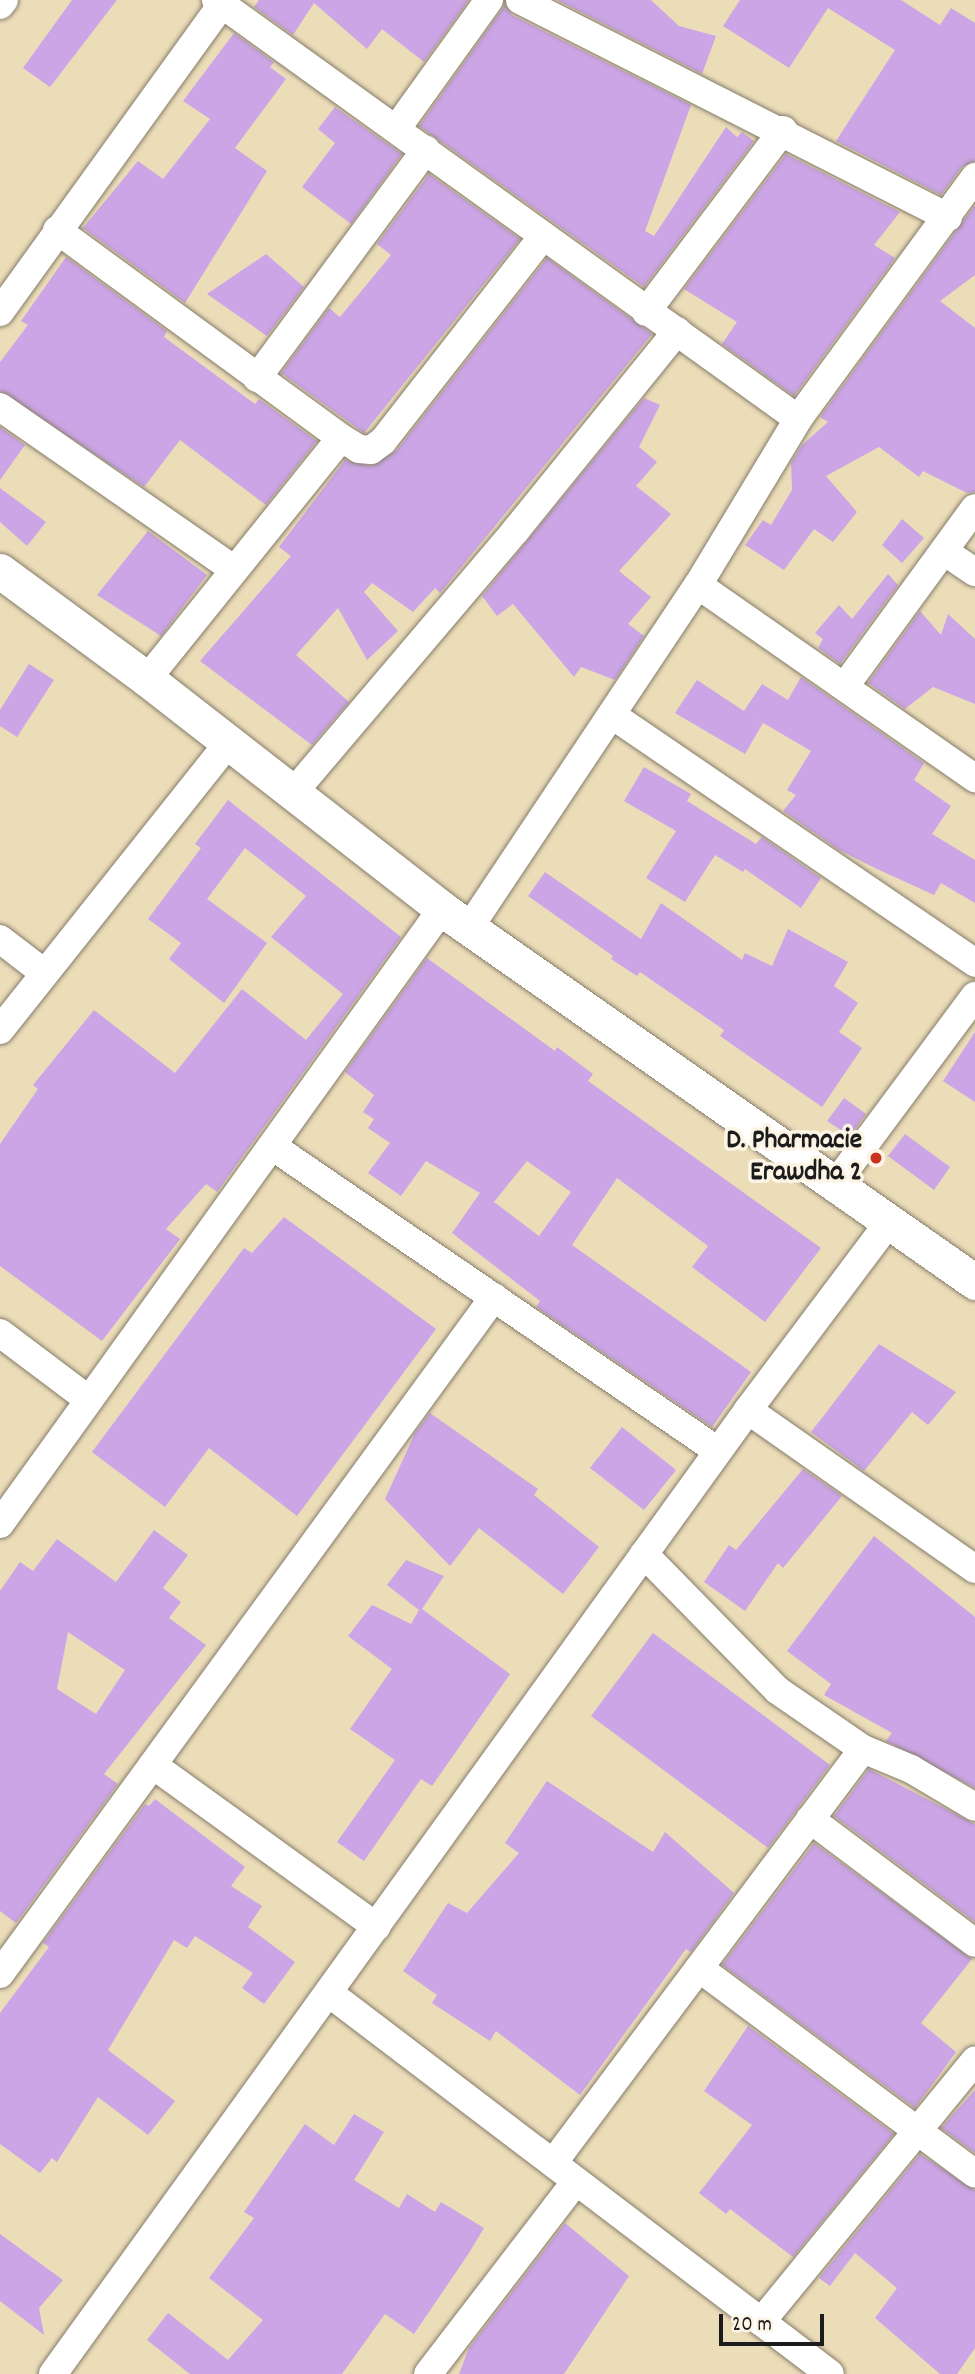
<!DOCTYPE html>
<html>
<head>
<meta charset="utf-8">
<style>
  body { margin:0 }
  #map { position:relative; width:975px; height:2374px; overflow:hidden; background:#ecddb9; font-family:Dekko,sans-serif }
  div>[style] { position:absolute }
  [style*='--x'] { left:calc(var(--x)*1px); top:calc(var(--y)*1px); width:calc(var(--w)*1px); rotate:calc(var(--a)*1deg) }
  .building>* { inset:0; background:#cba5e5 }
  .roads { filter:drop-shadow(0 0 2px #847c6a) drop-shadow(0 0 2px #847c6a) }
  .minor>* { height:28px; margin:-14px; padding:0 14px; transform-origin:14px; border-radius:14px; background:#fff }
  .tertiary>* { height:35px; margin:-17.5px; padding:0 17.5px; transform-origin:17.5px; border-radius:17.5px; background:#fff }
  .dots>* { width:19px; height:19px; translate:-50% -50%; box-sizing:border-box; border:4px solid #fcf5e5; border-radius:50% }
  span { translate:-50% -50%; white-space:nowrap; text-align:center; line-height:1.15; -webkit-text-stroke:7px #fcf5e5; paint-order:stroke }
  .poi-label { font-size:28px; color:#1c1c1c; font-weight:700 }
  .right { translate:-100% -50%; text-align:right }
  .scale { position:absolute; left:719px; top:2314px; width:105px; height:32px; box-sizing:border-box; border:4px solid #1c1c1c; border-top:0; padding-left:9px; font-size:21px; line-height:24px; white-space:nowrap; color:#1c1c1c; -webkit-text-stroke:5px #fcf5e5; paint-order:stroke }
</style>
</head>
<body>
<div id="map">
  <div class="building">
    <div style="clip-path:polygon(72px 0,117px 0,50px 87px,23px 68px)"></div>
    <div style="clip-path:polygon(259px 0,469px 0,424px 62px,382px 29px,367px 49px,314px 3px,293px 35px,254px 7px)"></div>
    <div style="clip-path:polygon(557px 0,651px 0,679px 26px,716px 36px,702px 74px)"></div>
    <div style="clip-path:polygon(740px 0,901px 0,940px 25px,951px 8px,975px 23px,975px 161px,962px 167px,941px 195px,836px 141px,895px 50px,828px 8px,789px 68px,723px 26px)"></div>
    <div style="clip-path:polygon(505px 5px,512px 15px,691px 105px,645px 231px,654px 236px,726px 127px,737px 137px,742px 132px,754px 141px,644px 287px,419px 126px)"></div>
    <div style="clip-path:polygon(234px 33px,274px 62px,270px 67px,286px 79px,235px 148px,267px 171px,185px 303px,83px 228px,138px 161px,163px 179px,210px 119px,183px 101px)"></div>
    <div style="clip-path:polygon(335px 107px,402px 154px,351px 224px,302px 187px,335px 143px,318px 129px)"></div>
    <div style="clip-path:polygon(786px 154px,900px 212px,874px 245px,895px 258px,794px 396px,722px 344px,737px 322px,684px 289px)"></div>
    <div style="clip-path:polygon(429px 174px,520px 239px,364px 433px,281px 373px,329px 308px,340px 317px,391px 255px,377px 244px)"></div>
    <div style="clip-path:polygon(975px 205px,975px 275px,940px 301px,975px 328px,975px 492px,967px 493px,923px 471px,919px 477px,879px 447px,826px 476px,857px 512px,833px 542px,814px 529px,784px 570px,745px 545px,763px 520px,771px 525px,792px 490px,791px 463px,802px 445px,828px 422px,820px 417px)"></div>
    <div style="clip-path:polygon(266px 254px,304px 287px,267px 336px,207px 294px)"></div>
    <div style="clip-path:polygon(66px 257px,167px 331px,164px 337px,255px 404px,259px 399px,317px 441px,266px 505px,180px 440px,144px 487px,0 391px,0 362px,28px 325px,21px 321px)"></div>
    <div style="clip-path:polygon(547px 258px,652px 334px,440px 593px,435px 588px,413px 612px,372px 583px,364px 592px,398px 631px,367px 660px,338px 608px,296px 655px,349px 702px,312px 745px,200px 661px,291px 556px,279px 547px,345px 460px,371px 466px,396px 451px)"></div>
    <div style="clip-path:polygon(644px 398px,660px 405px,639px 447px,657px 462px,636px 486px,671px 514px,619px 571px,651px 597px,628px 624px,644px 636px,615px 680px,581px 667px,574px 677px,513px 604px,497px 616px,482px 596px)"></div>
    <div style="clip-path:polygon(0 427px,25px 445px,0 480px)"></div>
    <div style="clip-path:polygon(0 488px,46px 522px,27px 546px,0 522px)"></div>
    <div style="clip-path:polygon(902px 519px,924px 538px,902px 563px,882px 545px)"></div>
    <div style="clip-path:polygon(148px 531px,207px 575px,161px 636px,97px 595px)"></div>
    <div style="clip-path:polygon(888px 574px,898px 585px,840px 664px,818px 648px,823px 639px,815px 633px,839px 605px,852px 619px)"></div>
    <div style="clip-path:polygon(920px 611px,941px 635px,948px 614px,975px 639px,975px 704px,933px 687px,905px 709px,868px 683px)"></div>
    <div style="clip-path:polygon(29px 664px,54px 680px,17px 737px,0 726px,0 710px)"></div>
    <div style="clip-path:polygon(801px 677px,924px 763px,914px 780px,951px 806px,932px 834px,975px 860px,975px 903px,941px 883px,934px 895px,877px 869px,839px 850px,783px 811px,796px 795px,787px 790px,811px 751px,755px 718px,763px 723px,745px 754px,675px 713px,697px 680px,744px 711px,762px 684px,788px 700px)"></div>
    <div style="clip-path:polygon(644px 767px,691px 794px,687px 801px,756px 844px,762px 837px,821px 878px,801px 908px,745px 869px,743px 872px,715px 855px,685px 902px,646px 878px,676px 831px,624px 801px)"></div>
    <div style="clip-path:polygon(228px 800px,401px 937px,217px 1192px,206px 1184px,166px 1229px,180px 1239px,102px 1341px,0 1266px,0 1144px,38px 1089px,33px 1085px,94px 1010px,175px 1073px,242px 989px,306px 1040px,343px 994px,271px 937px,306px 896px,245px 848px,207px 899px,267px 943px,224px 1003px,169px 959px,181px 943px,148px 919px,201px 848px,195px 844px)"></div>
    <div style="clip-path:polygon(545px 872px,641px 939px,661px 903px,742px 960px,745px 953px,772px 966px,788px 929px,848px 962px,834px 986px,858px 1003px,839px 1032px,862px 1048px,822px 1107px,720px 1036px,724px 1030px,640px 972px,637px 976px,611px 959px,613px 956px,528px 896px)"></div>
    <div style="clip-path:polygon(evenodd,427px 958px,555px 1051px,557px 1047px,593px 1074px,588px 1081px,821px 1248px,765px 1322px,692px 1267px,708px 1246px,617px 1178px,572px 1245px,751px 1372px,712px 1427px,536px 1307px,540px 1301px,452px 1233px,480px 1193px,426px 1161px,401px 1196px,368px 1173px,390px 1143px,368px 1128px,374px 1119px,363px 1112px,374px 1095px,345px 1072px,427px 958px,527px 1161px,571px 1192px,539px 1236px,494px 1202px,527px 1161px)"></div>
    <div style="clip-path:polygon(975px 1032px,975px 1102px,943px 1081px)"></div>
    <div style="clip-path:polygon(844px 1098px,866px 1114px,850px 1136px,827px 1121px)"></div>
    <div style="clip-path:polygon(905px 1134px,950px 1167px,934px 1190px,888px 1156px)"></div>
    <div style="clip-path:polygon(284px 1217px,436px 1329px,297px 1516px,209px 1448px,165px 1507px,92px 1452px,244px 1248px,252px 1253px)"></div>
    <div style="clip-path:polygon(879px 1344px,956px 1392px,928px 1425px,912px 1412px,864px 1471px,811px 1432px)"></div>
    <div style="clip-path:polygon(430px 1413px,538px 1489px,534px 1495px,599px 1547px,563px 1594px,479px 1528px,450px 1566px,385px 1499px,415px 1433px)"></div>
    <div style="clip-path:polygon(622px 1427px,676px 1470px,644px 1510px,590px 1468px)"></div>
    <div style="clip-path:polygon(803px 1469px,842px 1496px,783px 1568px,778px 1563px,745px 1611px,704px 1582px,729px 1545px,736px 1550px)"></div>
    <div style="clip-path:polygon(evenodd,154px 1530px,188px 1555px,163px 1588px,181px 1602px,169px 1618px,206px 1645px,104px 1774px,118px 1784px,16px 1923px,0 1911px,0 1591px,20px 1562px,33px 1571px,57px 1539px,116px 1582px,154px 1530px,68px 1632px,125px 1670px,96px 1714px,57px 1689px,68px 1632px)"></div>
    <div style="clip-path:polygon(874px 1536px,975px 1617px,975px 1788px,886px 1741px,892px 1733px,824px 1695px,831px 1684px,787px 1651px)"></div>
    <div style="clip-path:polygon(406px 1560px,444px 1576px,422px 1609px,510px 1674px,432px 1786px,421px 1779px,364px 1861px,337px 1842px,395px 1760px,350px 1729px,392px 1669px,348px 1636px,372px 1605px,411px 1624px,419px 1610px,387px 1585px)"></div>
    <div style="clip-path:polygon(653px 1633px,830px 1765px,768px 1848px,591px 1716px)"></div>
    <div style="clip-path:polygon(869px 1769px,975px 1824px,975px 1922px,834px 1816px)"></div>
    <div style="clip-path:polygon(547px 1781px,653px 1852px,665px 1832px,734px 1893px,691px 1952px,686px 1949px,580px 2095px,496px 2031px,490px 2041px,432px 2003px,437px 1995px,403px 1971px,448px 1903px,467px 1913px,519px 1853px,505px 1843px)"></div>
    <div style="clip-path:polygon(155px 1799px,245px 1867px,231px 1886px,262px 1906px,248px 1927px,295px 1962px,264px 2004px,242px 1988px,253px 1973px,195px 1936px,187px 1948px,174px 1940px,108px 2050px,175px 2101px,148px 2135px,98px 2097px,57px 2162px,52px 2158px,40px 2173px,0 2144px,0 2013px,49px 1947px,43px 1943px,145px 1804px,149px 1806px)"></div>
    <div style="clip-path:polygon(814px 1843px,972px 1959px,921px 2023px,956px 2052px,915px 2108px,722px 1965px)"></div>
    <div style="clip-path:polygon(748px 2026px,894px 2134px,793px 2257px,730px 2209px,726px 2214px,699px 2193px,752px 2125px,704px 2091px)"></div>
    <div style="clip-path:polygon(975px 2090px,975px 2153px,941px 2128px)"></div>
    <div style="clip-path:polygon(354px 2114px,384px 2132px,354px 2180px,399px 2208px,407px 2194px,435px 2212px,441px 2202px,484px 2228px,469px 2253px,414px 2334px,385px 2314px,342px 2374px,190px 2374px,147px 2340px,168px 2313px,228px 2360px,263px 2320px,209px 2278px,254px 2218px,244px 2212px,305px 2124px,334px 2145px)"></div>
    <div style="clip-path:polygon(920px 2154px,975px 2190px,975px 2348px,957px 2374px,940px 2374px,875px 2318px,897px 2288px,855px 2253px,830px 2286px,819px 2278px)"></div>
    <div style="clip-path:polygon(565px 2223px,629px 2276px,564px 2374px,459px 2374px,469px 2348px)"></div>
    <div style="clip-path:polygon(0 2234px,63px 2280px,39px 2308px,44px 2335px,0 2301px)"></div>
  </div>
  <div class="roads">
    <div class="minor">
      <div style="--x:216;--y:0;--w:717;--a:35.75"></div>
      <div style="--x:520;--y:0;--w:480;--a:26.9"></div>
      <div style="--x:0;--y:5;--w:6;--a:-51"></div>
      <div style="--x:397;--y:128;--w:158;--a:-54.3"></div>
      <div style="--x:57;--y:230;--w:352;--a:36.2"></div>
      <div style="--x:341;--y:438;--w:21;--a:31"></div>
      <div style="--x:359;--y:449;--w:12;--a:5"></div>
      <div style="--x:371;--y:450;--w:15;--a:-37"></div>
      <div style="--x:383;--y:441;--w:260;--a:-52"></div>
      <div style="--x:0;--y:312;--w:385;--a:-54.2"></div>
      <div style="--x:646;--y:312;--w:228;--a:-53"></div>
      <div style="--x:257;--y:378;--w:284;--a:-53.5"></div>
      <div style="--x:0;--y:407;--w:284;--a:34.8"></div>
      <div style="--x:945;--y:552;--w:36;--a:34"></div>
      <div style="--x:698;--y:585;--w:338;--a:34.9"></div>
      <div style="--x:147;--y:679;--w:309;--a:-51.2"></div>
      <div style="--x:845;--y:686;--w:220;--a:-53.9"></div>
      <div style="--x:612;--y:715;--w:440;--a:34.3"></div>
      <div style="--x:293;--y:793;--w:345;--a:-49.7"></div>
      <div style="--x:516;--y:530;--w:256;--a:-51"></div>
      <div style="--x:469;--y:928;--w:412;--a:-56.3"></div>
      <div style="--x:698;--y:585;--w:194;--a:-58.9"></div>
      <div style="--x:798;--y:419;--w:300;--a:-53.8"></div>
      <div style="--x:0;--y:939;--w:54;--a:37.5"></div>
      <div style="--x:0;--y:1030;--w:368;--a:-51.5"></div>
      <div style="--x:272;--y:1146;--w:540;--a:34.37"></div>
      <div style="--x:836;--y:1183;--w:233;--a:-53.4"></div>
      <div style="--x:0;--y:1333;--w:111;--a:37"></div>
      <div style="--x:748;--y:1410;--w:277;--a:35"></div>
      <div style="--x:0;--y:1524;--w:757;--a:-54.3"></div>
      <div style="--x:644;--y:1554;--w:190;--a:45.6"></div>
      <div style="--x:777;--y:1690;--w:104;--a:34.5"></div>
      <div style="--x:863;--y:1749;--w:52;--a:22.6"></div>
      <div style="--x:911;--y:1769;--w:74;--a:30.7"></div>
      <div style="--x:153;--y:1765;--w:276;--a:35.9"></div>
      <div style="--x:810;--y:1819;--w:206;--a:36.9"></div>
      <div style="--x:699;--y:1968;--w:344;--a:36.7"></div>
      <div style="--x:0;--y:1974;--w:838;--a:-53.88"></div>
      <div style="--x:329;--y:1993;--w:629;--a:37.25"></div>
      <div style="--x:553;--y:2163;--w:517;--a:-53.17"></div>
      <div style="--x:761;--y:2322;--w:338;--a:-50.7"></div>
      <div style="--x:53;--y:2374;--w:1188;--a:-54.21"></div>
      <div style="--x:748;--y:1410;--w:235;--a:-53.1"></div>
      <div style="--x:428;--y:2374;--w:243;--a:-52.5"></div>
    </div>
    <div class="tertiary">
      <div style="--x:0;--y:571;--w:182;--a:36.3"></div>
      <div style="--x:147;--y:679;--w:374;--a:37.9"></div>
      <div style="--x:442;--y:909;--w:651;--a:34.98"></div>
    </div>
  </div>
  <div class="dots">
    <div style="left:876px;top:1158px;background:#c8321e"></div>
  </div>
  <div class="poi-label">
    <span class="right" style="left:862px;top:1158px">D. Pharmacie<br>Erawdha 2</span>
  </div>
  <div class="scale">20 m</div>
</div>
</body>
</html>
